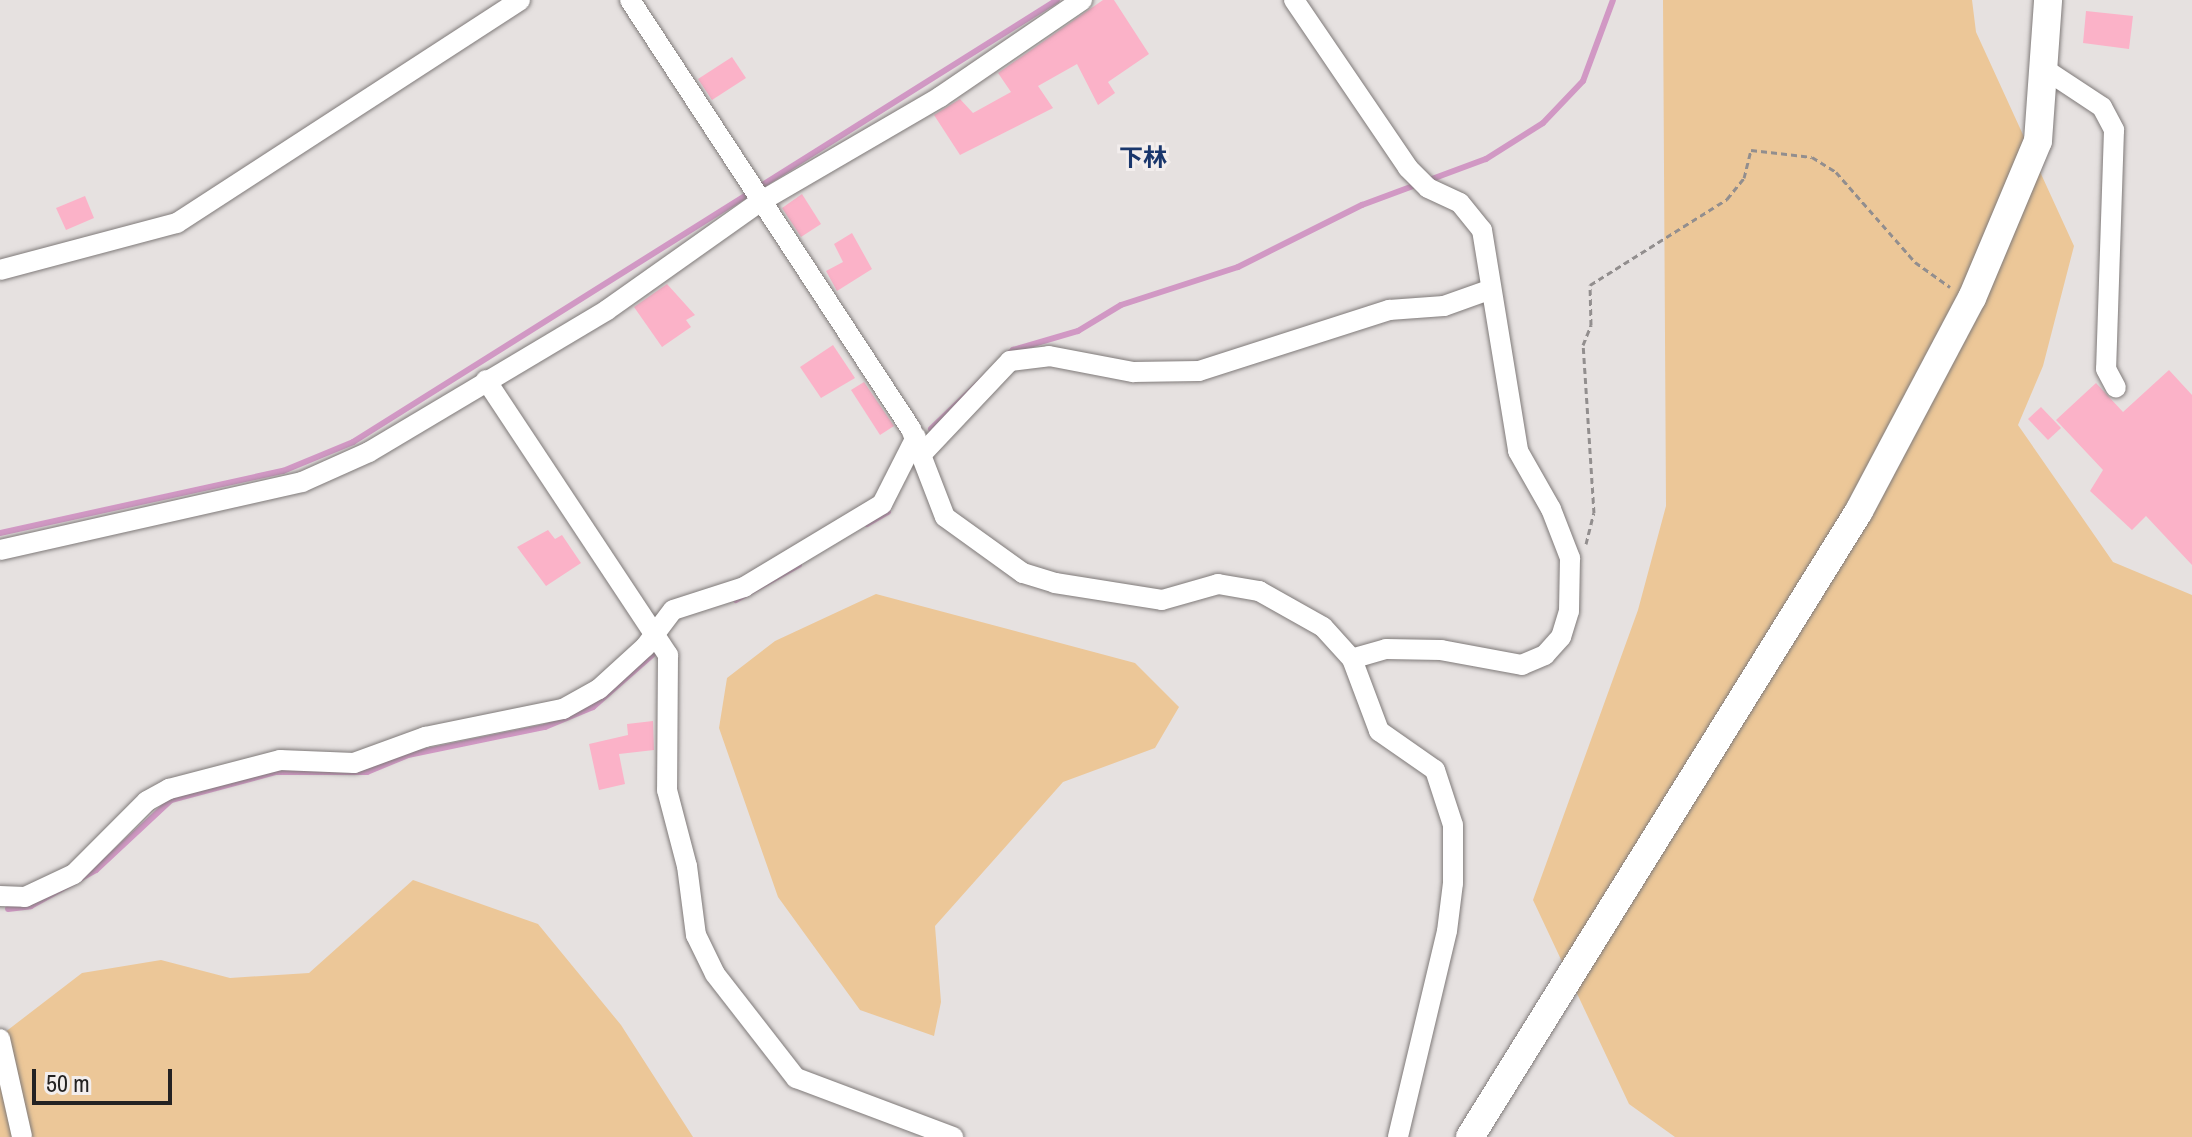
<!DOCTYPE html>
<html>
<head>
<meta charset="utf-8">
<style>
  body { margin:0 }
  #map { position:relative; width:2192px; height:1137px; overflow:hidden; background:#e6e1e0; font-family:"Archivo Narrow","Noto Sans JP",sans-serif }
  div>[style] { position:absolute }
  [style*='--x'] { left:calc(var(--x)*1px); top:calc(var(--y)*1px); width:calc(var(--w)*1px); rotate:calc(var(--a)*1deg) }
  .green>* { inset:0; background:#ecc798 }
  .stream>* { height:6px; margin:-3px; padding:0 3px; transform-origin:3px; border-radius:3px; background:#d198c4 }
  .building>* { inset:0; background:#fbb2c8 }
  .path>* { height:3px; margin-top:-1.5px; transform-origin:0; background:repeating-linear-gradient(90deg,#928e8e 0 6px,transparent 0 10px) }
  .roads { filter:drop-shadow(0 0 2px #7f7a79) drop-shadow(0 0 2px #7f7a79) }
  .street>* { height:20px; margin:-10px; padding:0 10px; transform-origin:10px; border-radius:10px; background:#fff }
  .secondary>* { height:28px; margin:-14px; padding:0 14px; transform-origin:14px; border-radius:14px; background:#fff }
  span { translate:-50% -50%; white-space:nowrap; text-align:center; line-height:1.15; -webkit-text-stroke:6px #f3eeed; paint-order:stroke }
  .neighbourhood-label { font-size:24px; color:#19366c; font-weight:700 }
  .scale { position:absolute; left:32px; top:1069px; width:140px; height:36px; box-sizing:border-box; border:4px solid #242222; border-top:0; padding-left:10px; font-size:24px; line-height:28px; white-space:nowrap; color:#242222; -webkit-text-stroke:6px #f3eeed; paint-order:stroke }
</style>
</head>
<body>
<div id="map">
  <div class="green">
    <div style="clip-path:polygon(1663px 0,1972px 0,1976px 32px,2074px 246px,2043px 366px,2018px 425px,2113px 562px,2192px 595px,2192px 1137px,1675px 1137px,1629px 1104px,1533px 900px,1638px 610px,1666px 506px)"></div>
    <div style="clip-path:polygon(876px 594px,1135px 663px,1179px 707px,1155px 748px,1063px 782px,935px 926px,941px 1002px,934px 1036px,860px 1010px,778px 897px,719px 728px,727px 678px,775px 641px)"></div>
    <div style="clip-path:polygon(413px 880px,538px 924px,621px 1025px,693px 1137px,0 1137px,0 1036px,82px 973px,161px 960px,230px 978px,309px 973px)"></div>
  </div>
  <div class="stream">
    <div style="--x:931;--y:429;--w:114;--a:-43.9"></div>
    <div style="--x:1013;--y:350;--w:68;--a:-16.3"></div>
    <div style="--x:1078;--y:331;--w:50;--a:-31.2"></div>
    <div style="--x:1121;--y:305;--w:123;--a:-18"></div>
    <div style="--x:1238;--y:267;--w:139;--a:-26.6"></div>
    <div style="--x:1362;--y:205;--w:132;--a:-20.4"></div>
    <div style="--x:1486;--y:159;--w:67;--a:-32.3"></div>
    <div style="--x:1543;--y:123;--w:58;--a:-46.4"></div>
    <div style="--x:1583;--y:81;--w:86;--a:-69.7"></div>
    <div style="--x:867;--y:524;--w:24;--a:-30"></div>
    <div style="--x:0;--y:533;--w:290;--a:-12.4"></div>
    <div style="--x:283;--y:471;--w:76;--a:-22.5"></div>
    <div style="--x:353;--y:442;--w:831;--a:-32.12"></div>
    <div style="--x:736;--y:600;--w:72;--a:-29.1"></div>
    <div style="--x:8;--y:909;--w:23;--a:-7"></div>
    <div style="--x:31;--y:906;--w:74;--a:-29"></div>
    <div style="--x:96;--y:870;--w:103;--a:-43"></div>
    <div style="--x:171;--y:800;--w:109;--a:-14.9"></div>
    <div style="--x:276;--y:772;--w:91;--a:0"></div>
    <div style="--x:367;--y:772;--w:44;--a:-22.5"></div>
    <div style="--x:408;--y:755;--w:140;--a:-11.6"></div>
    <div style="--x:545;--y:727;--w:52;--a:-22.6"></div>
    <div style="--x:593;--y:707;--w:89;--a:-41.4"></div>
  </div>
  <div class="building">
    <div style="clip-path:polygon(1103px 0,1114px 0,1149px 54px,1108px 82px,1115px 93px,1098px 105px,1077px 64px,1038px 86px,1053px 108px,960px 155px,934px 115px,960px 99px,973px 113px,1011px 92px,998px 73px)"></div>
    <div style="clip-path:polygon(2086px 11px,2133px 16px,2129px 49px,2083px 43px)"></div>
    <div style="clip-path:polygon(732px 57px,746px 78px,712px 100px,698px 79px)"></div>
    <div style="clip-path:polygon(802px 194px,821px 224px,801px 237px,782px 208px)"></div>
    <div style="clip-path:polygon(85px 196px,94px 218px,66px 230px,56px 208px)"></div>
    <div style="clip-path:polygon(852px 233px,872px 269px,837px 291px,826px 271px,843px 262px,834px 244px)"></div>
    <div style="clip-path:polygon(667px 284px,695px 315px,686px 320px,691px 327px,662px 347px,634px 307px)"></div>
    <div style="clip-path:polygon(833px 345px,855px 378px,821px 398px,800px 367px)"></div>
    <div style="clip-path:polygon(2169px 370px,2192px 395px,2192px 565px,2146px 516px,2132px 530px,2090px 491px,2103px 470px,2056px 420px,2096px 383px,2123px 412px)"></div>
    <div style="clip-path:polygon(864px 382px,894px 426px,880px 435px,851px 390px)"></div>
    <div style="clip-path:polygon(2041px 407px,2061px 428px,2048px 440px,2028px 419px)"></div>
    <div style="clip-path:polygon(548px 530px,555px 539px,562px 535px,581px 563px,546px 586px,517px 547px)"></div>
    <div style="clip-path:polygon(653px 721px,654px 750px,619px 754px,625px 784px,599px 790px,589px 744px,628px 735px,627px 724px)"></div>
  </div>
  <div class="path">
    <div style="--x:1586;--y:544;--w:32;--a:-76"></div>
    <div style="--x:1594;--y:513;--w:168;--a:-93.7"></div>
    <div style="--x:1583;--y:345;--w:22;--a:-68"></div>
    <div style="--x:1591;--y:325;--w:40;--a:-91.4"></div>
    <div style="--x:1590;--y:285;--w:162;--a:-32.1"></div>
    <div style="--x:1727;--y:199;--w:27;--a:-51"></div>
    <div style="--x:1744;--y:178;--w:29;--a:-76"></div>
    <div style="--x:1751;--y:150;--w:61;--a:6.5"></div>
    <div style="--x:1812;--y:157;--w:28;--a:32"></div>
    <div style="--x:1836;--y:172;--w:120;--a:48.7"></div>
    <div style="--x:1915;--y:262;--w:43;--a:35.5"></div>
  </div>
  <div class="roads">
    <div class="street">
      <div style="--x:630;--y:0;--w:513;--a:56.77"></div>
      <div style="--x:911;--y:429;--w:94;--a:68.9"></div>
      <div style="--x:945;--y:517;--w:96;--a:35.7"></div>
      <div style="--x:1023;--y:573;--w:34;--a:17"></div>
      <div style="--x:1055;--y:583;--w:108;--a:9"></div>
      <div style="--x:1162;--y:600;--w:58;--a:-15.9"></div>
      <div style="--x:1218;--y:584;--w:42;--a:9.7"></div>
      <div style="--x:1259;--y:591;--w:73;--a:29.4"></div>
      <div style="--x:1323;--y:627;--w:43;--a:47.8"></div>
      <div style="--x:1352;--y:659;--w:77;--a:69.4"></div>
      <div style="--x:1379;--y:731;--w:68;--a:34.9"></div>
      <div style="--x:1435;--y:770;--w:58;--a:71.9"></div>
      <div style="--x:1453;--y:825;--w:58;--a:90"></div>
      <div style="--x:1453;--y:883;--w:48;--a:97.1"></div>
      <div style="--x:1447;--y:931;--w:212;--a:103.4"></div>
      <div style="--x:1294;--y:0;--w:203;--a:55.8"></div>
      <div style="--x:1408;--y:168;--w:28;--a:45"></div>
      <div style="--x:1428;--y:188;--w:35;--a:25"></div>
      <div style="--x:1460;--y:203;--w:35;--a:51"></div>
      <div style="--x:1482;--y:230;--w:224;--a:80.7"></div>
      <div style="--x:1518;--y:451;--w:67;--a:60.4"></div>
      <div style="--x:1551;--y:509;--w:53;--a:68.8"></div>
      <div style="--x:1570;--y:558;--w:53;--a:91.1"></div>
      <div style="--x:1569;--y:611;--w:27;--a:107"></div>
      <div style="--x:1561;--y:637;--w:24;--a:132"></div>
      <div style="--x:1545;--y:655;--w:25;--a:157"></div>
      <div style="--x:1522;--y:665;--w:82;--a:-169.5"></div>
      <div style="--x:1441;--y:650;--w:55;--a:-179"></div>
      <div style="--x:1386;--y:649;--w:35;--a:164"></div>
      <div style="--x:2043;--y:68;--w:71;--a:33.5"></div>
      <div style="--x:2102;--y:107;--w:26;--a:62"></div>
      <div style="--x:2114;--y:130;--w:239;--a:91.9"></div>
      <div style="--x:2106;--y:369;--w:21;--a:62"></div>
      <div style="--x:0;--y:270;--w:183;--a:-14.9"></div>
      <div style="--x:177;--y:223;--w:409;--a:-33"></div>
      <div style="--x:486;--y:380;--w:330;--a:56.5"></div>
      <div style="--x:668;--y:655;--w:135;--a:90.4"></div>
      <div style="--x:667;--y:790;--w:79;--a:75.3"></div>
      <div style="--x:687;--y:866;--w:70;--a:82.6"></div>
      <div style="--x:696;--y:935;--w:43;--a:64"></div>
      <div style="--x:715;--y:974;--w:132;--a:52.1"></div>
      <div style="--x:796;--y:1078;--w:168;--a:20.6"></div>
      <div style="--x:922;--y:454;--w:128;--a:-46.6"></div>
      <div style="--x:1010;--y:361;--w:39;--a:-7"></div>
      <div style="--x:1049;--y:356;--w:86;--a:10.8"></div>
      <div style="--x:1133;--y:372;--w:66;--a:-0.9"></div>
      <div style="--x:1199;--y:371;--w:200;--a:-17.8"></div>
      <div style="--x:1389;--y:310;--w:55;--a:-4.2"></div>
      <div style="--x:1444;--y:306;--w:48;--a:-19.6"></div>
      <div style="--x:0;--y:550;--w:310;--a:-12.7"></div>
      <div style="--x:302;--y:482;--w:73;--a:-24.1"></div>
      <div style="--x:369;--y:452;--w:277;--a:-30.8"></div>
      <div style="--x:607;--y:310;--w:185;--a:-35.3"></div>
      <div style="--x:758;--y:203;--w:211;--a:-30.2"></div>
      <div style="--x:940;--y:97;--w:172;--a:-34.3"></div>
      <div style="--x:0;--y:896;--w:25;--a:2"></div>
      <div style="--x:25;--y:897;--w:54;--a:-25.1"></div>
      <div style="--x:74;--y:874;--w:103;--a:-45"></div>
      <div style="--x:147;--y:801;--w:25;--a:-29"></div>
      <div style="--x:169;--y:789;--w:115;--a:-14.6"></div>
      <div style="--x:280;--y:760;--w:74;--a:2.3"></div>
      <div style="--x:354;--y:763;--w:76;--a:-20.1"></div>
      <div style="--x:425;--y:737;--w:141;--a:-11.5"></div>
      <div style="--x:563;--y:709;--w:41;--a:-29.1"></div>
      <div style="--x:599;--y:689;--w:62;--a:-42.4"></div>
      <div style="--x:645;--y:647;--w:46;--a:-52.9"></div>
      <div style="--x:673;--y:610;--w:75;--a:-17.9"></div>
      <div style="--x:744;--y:587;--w:161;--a:-31"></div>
      <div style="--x:882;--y:504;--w:75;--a:-63.1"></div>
      <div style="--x:0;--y:1039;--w:100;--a:77.3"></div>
    </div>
    <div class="secondary">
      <div style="--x:1470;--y:1137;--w:737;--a:-58.14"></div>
      <div style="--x:1859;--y:511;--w:241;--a:-62.1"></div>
      <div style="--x:1972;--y:298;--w:170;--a:-67.2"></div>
      <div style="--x:2038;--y:141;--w:141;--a:-85.9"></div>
    </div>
  </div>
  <div class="neighbourhood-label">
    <span style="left:1143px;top:158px">下林</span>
  </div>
  <div class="scale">50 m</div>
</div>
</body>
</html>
